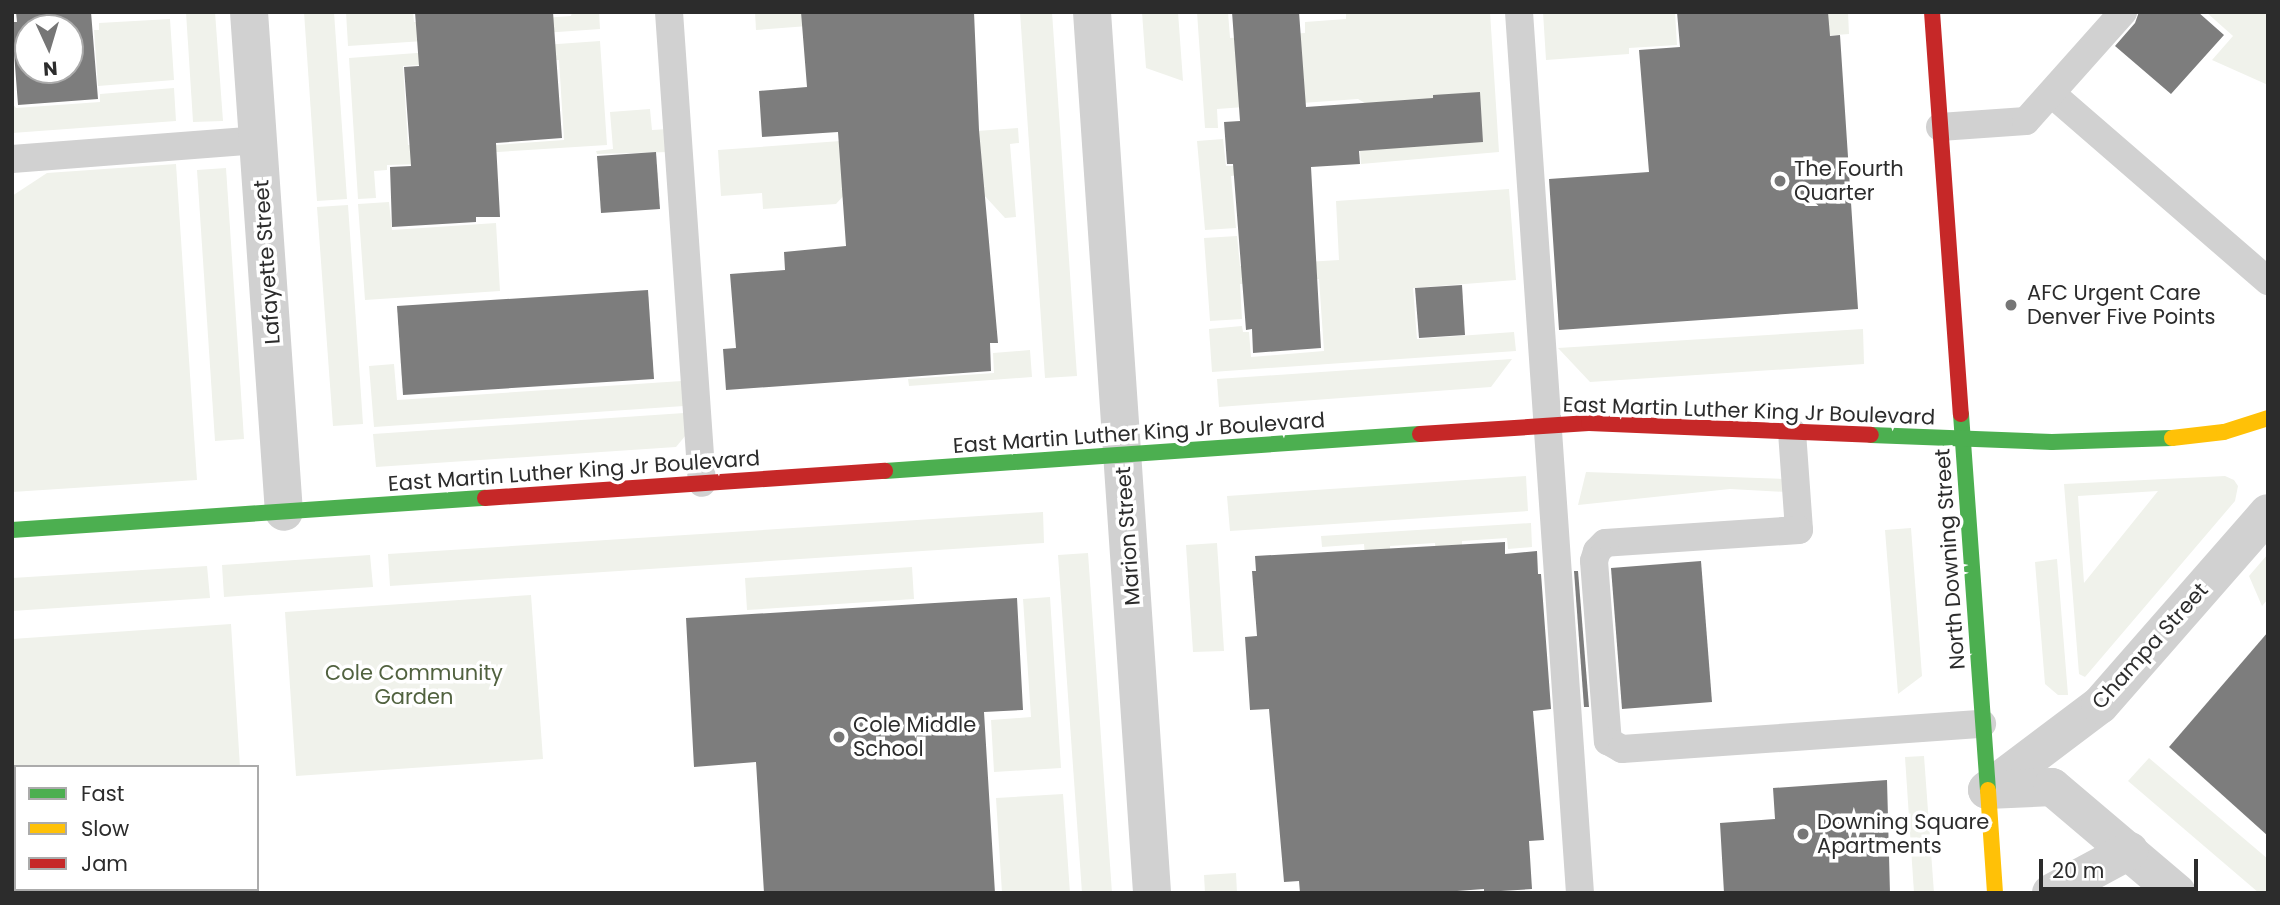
<!DOCTYPE html>
<html>
<head>
<meta charset="utf-8">
<style>
  body { margin:0 }
  #map { position:relative; width:2280px; height:905px; overflow:hidden; background:#fff; font-family:Poppins,sans-serif }
  div>[style] { position:absolute }
  [style*='--x'] { left:calc(var(--x)*1px); top:calc(var(--y)*1px); width:calc(var(--w)*1px); rotate:calc(var(--a)*1deg) }
  .green>* { inset:0; background:#f0f2eb }
  .building>* { inset:0; background:#7d7d7d }
  .lane>* { height:28px; margin:-14px; padding:0 14px; transform-origin:14px; border-radius:14px; background:#d1d1d1 }
  .street>* { height:38px; margin:-19px; padding:0 19px; transform-origin:19px; border-radius:19px; background:#d1d1d1 }
  .fast>* { height:16px; margin:-8px; padding:0 8px; transform-origin:8px; border-radius:8px; background:#4caf50 }
  .slow>* { height:16px; margin:-8px; padding:0 8px; transform-origin:8px; border-radius:8px; background:#ffc107 }
  .jam>* { height:16px; margin:-8px; padding:0 8px; transform-origin:8px; border-radius:8px; background:#c62828 }
  .dots>* { width:19px; height:19px; translate:-50% -50%; box-sizing:border-box; border:4px solid #fff; border-radius:50% }
  span { translate:-50% -50%; white-space:nowrap; text-align:center; line-height:1.15; -webkit-text-stroke:7px #fff; paint-order:stroke }
  .poi-label { font-size:21px; color:#2c2c2c }
  .left { translate:0 -50%; text-align:left }
  .street-label { font-size:21px; color:#2c2c2c }
  .park-label { font-size:21px; color:#51623f }
  .frame { position:absolute; inset:0; border:14px solid #2c2c2c; pointer-events:none }
  .legend { position:absolute; left:14px; top:765px; width:245px; height:126px; box-sizing:border-box; background:#fff; border:2px solid #ababab; margin:0; padding:9px 12px; list-style:none; font-size:21px; color:#2c2c2c }
  .legend li { display:flex; align-items:center; gap:14px; height:35px }
  .legend b { width:35px; border:2px solid #ababab }
  .north { position:absolute; left:14px; top:14px; width:70px; height:70px; box-sizing:border-box; background:#fff; border:2px solid #ababab; border-radius:50%; rotate:176deg; font-size:19px; font-weight:700; line-height:28px; text-align:center; color:#2c2c2c }
  .north::after { content:''; display:block; margin:auto; width:24px; height:32px; background:#767676; clip-path:polygon(50% 0,100% 100%,50% 72%,0 100%) }
  .scale { position:absolute; left:2039px; top:859px; width:159px; height:32px; box-sizing:border-box; border:4px solid #2c2c2c; border-top:0; padding-left:9px; font-size:21px; line-height:24px; white-space:nowrap; color:#2c2c2c; -webkit-text-stroke:5px #fff; paint-order:stroke }
</style>
</head>
<body>
<div id="map">
  <div class="green">
    <div style="clip-path:polygon(186px 12px,215px 12px,223px 121px,193px 122px)"></div>
    <div style="clip-path:polygon(304px 12px,334px 12px,347px 199px,317px 201px)"></div>
    <div style="clip-path:polygon(346px 12px,413px 12px,414px 22px,447px 20px,454px 39px,348px 46px)"></div>
    <div style="clip-path:polygon(572px 12px,599px 12px,600px 29px,460px 39px,486px 22px,571px 16px)"></div>
    <div style="clip-path:polygon(755px 12px,820px 12px,821px 25px,756px 30px)"></div>
    <div style="clip-path:polygon(1020px 12px,1052px 12px,1077px 376px,1045px 378px)"></div>
    <div style="clip-path:polygon(1142px 12px,1178px 12px,1183px 81px,1146px 68px)"></div>
    <div style="clip-path:polygon(1197px 12px,1228px 12px,1230px 38px,1305px 33px,1305px 22px,1346px 19px,1346px 12px,1490px 12px,1499px 152px,1361px 164px,1360px 151px,1378px 149px,1375px 109px,1358px 99px,1217px 109px,1218px 128px,1205px 128px)"></div>
    <div style="clip-path:polygon(1543px 12px,1675px 12px,1677px 45px,1629px 48px,1629px 54px,1546px 60px)"></div>
    <div style="clip-path:polygon(1848px 12px,1849px 34px,1734px 43px,1816px 14px)"></div>
    <div style="clip-path:polygon(2206px 12px,2268px 12px,2268px 85px,2212px 60px,2233px 36px)"></div>
    <div style="clip-path:polygon(170px 19px,174px 80px,98px 86px,94px 30px,99px 30px,99px 23px)"></div>
    <div style="clip-path:polygon(600px 41px,607px 145px,481px 153px,481px 146px,564px 140px,559px 60px,521px 62px,515px 47px)"></div>
    <div style="clip-path:polygon(444px 51px,439px 64px,403px 66px,408px 145px,423px 144px,424px 164px,387px 165px,387px 170px,374px 171px,376px 198px,358px 199px,349px 58px)"></div>
    <div style="clip-path:polygon(174px 88px,176px 121px,12px 133px,12px 103px,16px 108px,100px 102px,100px 94px)"></div>
    <div style="clip-path:polygon(650px 109px,652px 130px,668px 129px,669px 152px,597px 154px,596px 151px,613px 149px,610px 112px)"></div>
    <div style="clip-path:polygon(1018px 128px,1019px 143px,1010px 144px,1016px 217px,1005px 218px,972px 182px,847px 192px,836px 204px,763px 209px,762px 193px,721px 196px,718px 150px)"></div>
    <div style="clip-path:polygon(1223px 139px,1226px 166px,1240px 166px,1240px 175px,1231px 176px,1236px 228px,1205px 230px,1197px 141px)"></div>
    <div style="clip-path:polygon(176px 164px,197px 480px,12px 492px,12px 196px,47px 173px)"></div>
    <div style="clip-path:polygon(226px 168px,244px 439px,215px 441px,197px 170px)"></div>
    <div style="clip-path:polygon(1509px 189px,1516px 280px,1413px 288px,1417px 339px,1514px 332px,1516px 351px,1212px 372px,1209px 329px,1242px 326px,1243px 332px,1249px 332px,1251px 357px,1324px 351px,1319px 279px,1240px 284px,1242px 319px,1210px 321px,1204px 238px,1237px 236px,1240px 266px,1339px 260px,1336px 201px)"></div>
    <div style="clip-path:polygon(389px 202px,392px 230px,496px 223px,500px 291px,365px 300px,358px 204px)"></div>
    <div style="clip-path:polygon(348px 205px,363px 424px,333px 426px,317px 207px)"></div>
    <div style="clip-path:polygon(1863px 329px,1864px 364px,1590px 382px,1558px 348px)"></div>
    <div style="clip-path:polygon(1030px 350px,1032px 377px,909px 386px,908px 379px,994px 373px,993px 353px)"></div>
    <div style="clip-path:polygon(1512px 359px,1491px 387px,1219px 407px,1217px 379px)"></div>
    <div style="clip-path:polygon(394px 364px,397px 400px,682px 381px,684px 406px,374px 427px,369px 366px)"></div>
    <div style="clip-path:polygon(684px 413px,686px 435px,676px 447px,376px 467px,373px 434px)"></div>
    <div style="clip-path:polygon(1586px 472px,1786px 479px,1787px 492px,1730px 489px,1578px 505px)"></div>
    <div style="clip-path:polygon(1526px 476px,1528px 511px,1230px 531px,1227px 496px)"></div>
    <div style="clip-path:polygon(evenodd,2225px 476px,2234px 480px,2238px 486px,2235px 501px,2085px 677px,2079px 674px,2064px 484px,2225px 476px,2158px 491px,2084px 583px,2078px 496px,2158px 491px)"></div>
    <div style="clip-path:polygon(1043px 512px,1044px 543px,390px 586px,388px 554px)"></div>
    <div style="clip-path:polygon(1531px 523px,1532px 547px,1508px 549px,1507px 538px,1462px 541px,1462px 552px,1436px 554px,1435px 543px,1390px 546px,1390px 555px,1365px 557px,1364px 544px,1322px 547px,1321px 536px)"></div>
    <div style="clip-path:polygon(1911px 528px,1922px 676px,1898px 694px,1885px 530px)"></div>
    <div style="clip-path:polygon(1217px 543px,1224px 651px,1193px 652px,1186px 545px)"></div>
    <div style="clip-path:polygon(1088px 553px,1112px 893px,1082px 893px,1058px 555px)"></div>
    <div style="clip-path:polygon(2268px 554px,2268px 599px,2262px 606px,2249px 576px)"></div>
    <div style="clip-path:polygon(370px 555px,373px 587px,224px 597px,222px 565px)"></div>
    <div style="clip-path:polygon(2057px 559px,2068px 695px,2058px 695px,2045px 684px,2035px 562px)"></div>
    <div style="clip-path:polygon(207px 566px,210px 598px,12px 611px,12px 578px)"></div>
    <div style="clip-path:polygon(912px 567px,914px 599px,747px 610px,745px 578px)"></div>
    <div style="clip-path:polygon(531px 595px,543px 759px,296px 776px,285px 612px)"></div>
    <div style="clip-path:polygon(1050px 597px,1061px 768px,994px 772px,991px 720px,1031px 717px,1023px 599px)"></div>
    <div style="clip-path:polygon(231px 624px,240px 767px,16px 767px,16px 889px,249px 889px,249px 893px,12px 893px,12px 639px)"></div>
    <div style="clip-path:polygon(1924px 756px,1934px 893px,1914px 893px,1905px 757px)"></div>
    <div style="clip-path:polygon(2149px 758px,2268px 859px,2268px 893px,2259px 893px,2128px 781px)"></div>
    <div style="clip-path:polygon(1063px 794px,1070px 893px,1002px 893px,996px 798px)"></div>
    <div style="clip-path:polygon(1236px 873px,1237px 893px,1205px 893px,1204px 875px)"></div>
  </div>
  <div class="building">
    <div style="clip-path:polygon(evenodd,16px 12px,91px 12px,98px 99px,18px 105px,12px 26px,12px 22px,17px 22px,16px 12px,28px 28px,70px 28px,70px 70px,28px 70px,28px 28px)"></div>
    <div style="clip-path:polygon(415px 12px,553px 12px,562px 138px,496px 143px,500px 217px,476px 217px,476px 222px,392px 227px,390px 167px,411px 166px,404px 67px,419px 66px)"></div>
    <div style="clip-path:polygon(801px 12px,974px 12px,979px 130px,998px 343px,990px 343px,991px 371px,726px 390px,723px 349px,736px 348px,730px 274px,785px 270px,784px 252px,846px 246px,838px 132px,762px 137px,759px 91px,807px 87px)"></div>
    <div style="clip-path:polygon(1232px 12px,1299px 12px,1306px 107px,1433px 98px,1433px 95px,1480px 92px,1483px 142px,1359px 151px,1360px 164px,1311px 167px,1321px 348px,1253px 353px,1252px 329px,1246px 330px,1233px 164px,1227px 164px,1224px 122px,1240px 121px)"></div>
    <div style="clip-path:polygon(1677px 12px,1828px 12px,1830px 36px,1840px 35px,1858px 309px,1559px 330px,1549px 179px,1649px 172px,1639px 50px,1680px 47px)"></div>
    <div style="clip-path:polygon(2139px 12px,2198px 12px,2224px 35px,2171px 94px,2115px 46px,2135px 23px)"></div>
    <div style="clip-path:polygon(656px 152px,660px 209px,601px 213px,597px 156px)"></div>
    <div style="clip-path:polygon(1462px 285px,1465px 335px,1419px 338px,1415px 288px)"></div>
    <div style="clip-path:polygon(648px 290px,654px 379px,403px 395px,397px 306px)"></div>
    <div style="clip-path:polygon(1505px 542px,1505px 554px,1537px 551px,1538px 574px,1541px 574px,1551px 709px,1533px 711px,1544px 840px,1529px 841px,1532px 889px,1484px 892px,1484px 889px,1430px 893px,1300px 893px,1299px 881px,1284px 882px,1269px 709px,1250px 710px,1245px 637px,1257px 636px,1252px 571px,1256px 571px,1255px 556px)"></div>
    <div style="clip-path:polygon(1701px 561px,1712px 702px,1622px 709px,1611px 568px)"></div>
    <div style="clip-path:polygon(1574px 571px,1578px 571px,1589px 707px,1584px 707px)"></div>
    <div style="clip-path:polygon(1017px 598px,1023px 710px,984px 712px,995px 893px,764px 893px,756px 762px,694px 767px,686px 618px)"></div>
    <div style="clip-path:polygon(2268px 632px,2268px 836px,2169px 747px)"></div>
    <div style="clip-path:polygon(1887px 780px,1890px 893px,1724px 893px,1720px 823px,1775px 819px,1773px 788px)"></div>
  </div>
  <div class="lane">
    <div style="--x:669;--y:12;--w:472;--a:86"></div>
    <div style="--x:1519;--y:12;--w:883;--a:86.04"></div>
    <div style="--x:2052;--y:94;--w:286;--a:40.9"></div>
    <div style="--x:1940;--y:127;--w:86;--a:-4"></div>
    <div style="--x:2026;--y:121;--w:146;--a:-48.3"></div>
    <div style="--x:12;--y:159;--w:247;--a:-4.4"></div>
    <div style="--x:1792;--y:432;--w:98;--a:85.9"></div>
    <div style="--x:1799;--y:530;--w:194;--a:176.2"></div>
    <div style="--x:1605;--y:543;--w:11;--a:135"></div>
    <div style="--x:1597;--y:551;--w:10;--a:107"></div>
    <div style="--x:1594;--y:561;--w:181;--a:85.6"></div>
    <div style="--x:1608;--y:741;--w:16;--a:30"></div>
    <div style="--x:1622;--y:749;--w:361;--a:-4"></div>
  </div>
  <div class="street">
    <div style="--x:249;--y:12;--w:501;--a:86"></div>
    <div style="--x:1092;--y:12;--w:883;--a:86.1"></div>
    <div style="--x:1987;--y:790;--w:141;--a:-37"></div>
    <div style="--x:2100;--y:705;--w:255;--a:-48.8"></div>
    <div style="--x:1987;--y:790;--w:65;--a:-2.6"></div>
    <div style="--x:2052;--y:787;--w:164;--a:40.3"></div>
    <div style="--x:2051;--y:893;--w:89;--a:-28.3"></div>
  </div>
  <div class="fast">
    <div style="--x:1961;--y:414;--w:377;--a:85.9"></div>
    <div style="--x:1871;--y:435;--w:181;--a:2.2"></div>
    <div style="--x:2052;--y:442;--w:120;--a:-1.9"></div>
    <div style="--x:885;--y:471;--w:536;--a:-3.96"></div>
    <div style="--x:12;--y:530;--w:474;--a:-3.9"></div>
  </div>
  <div class="slow">
    <div style="--x:2172;--y:438;--w:52;--a:-6.6"></div>
    <div style="--x:2224;--y:432;--w:46;--a:-17.7"></div>
    <div style="--x:1988;--y:790;--w:103;--a:86.1"></div>
  </div>
  <div class="jam">
    <div style="--x:1932;--y:12;--w:403;--a:85.9"></div>
    <div style="--x:1420;--y:434;--w:169;--a:-3.7"></div>
    <div style="--x:1589;--y:423;--w:282;--a:2.4"></div>
    <div style="--x:485;--y:498;--w:401;--a:-3.9"></div>
  </div>
  <div class="dots">
    <div style="left:1780px;top:181px;background:#767676"></div>
    <div style="left:2011px;top:305px;background:#767676"></div>
    <div style="left:839px;top:737px;background:#767676"></div>
    <div style="left:1803px;top:834px;background:#767676"></div>
  </div>
  <div class="poi-label">
    <span class="left" style="left:1794px;top:181px">The Fourth<br>Quarter</span>
    <span class="left" style="left:2027px;top:305px">AFC Urgent Care<br>Denver Five Points</span>
    <span class="left" style="left:853px;top:737px">Cole Middle<br>School</span>
    <span class="left" style="left:1817px;top:834px">Downing Square<br>Apartments</span>
  </div>
  <div class="street-label">
    <span style="left:267px;top:262px;rotate:-94deg">Lafayette Street</span>
    <span style="left:1749px;top:411px;rotate:2deg">East Martin Luther King Jr Boulevard</span>
    <span style="left:1139px;top:433px;rotate:-4deg">East Martin Luther King Jr Boulevard</span>
    <span style="left:574px;top:471px;rotate:-4deg">East Martin Luther King Jr Boulevard</span>
    <span style="left:1128px;top:536px;rotate:-94deg">Marion Street</span>
    <span style="left:1950px;top:559px;rotate:-94deg">North Downing Street</span>
    <span style="left:2150px;top:646px;rotate:-48deg">Champa Street</span>
  </div>
  <div class="park-label">
    <span style="left:414px;top:685px">Cole Community<br>Garden</span>
  </div>
  <div class="frame"></div>
  <ul class="legend">
  <li><b style="height:9px;background:#4caf50"></b>Fast</li>
  <li><b style="height:9px;background:#ffc107"></b>Slow</li>
  <li><b style="height:9px;background:#c62828"></b>Jam</li>
  </ul>
  <div class="north">N</div>
  <div class="scale">20 m</div>
</div>
</body>
</html>
